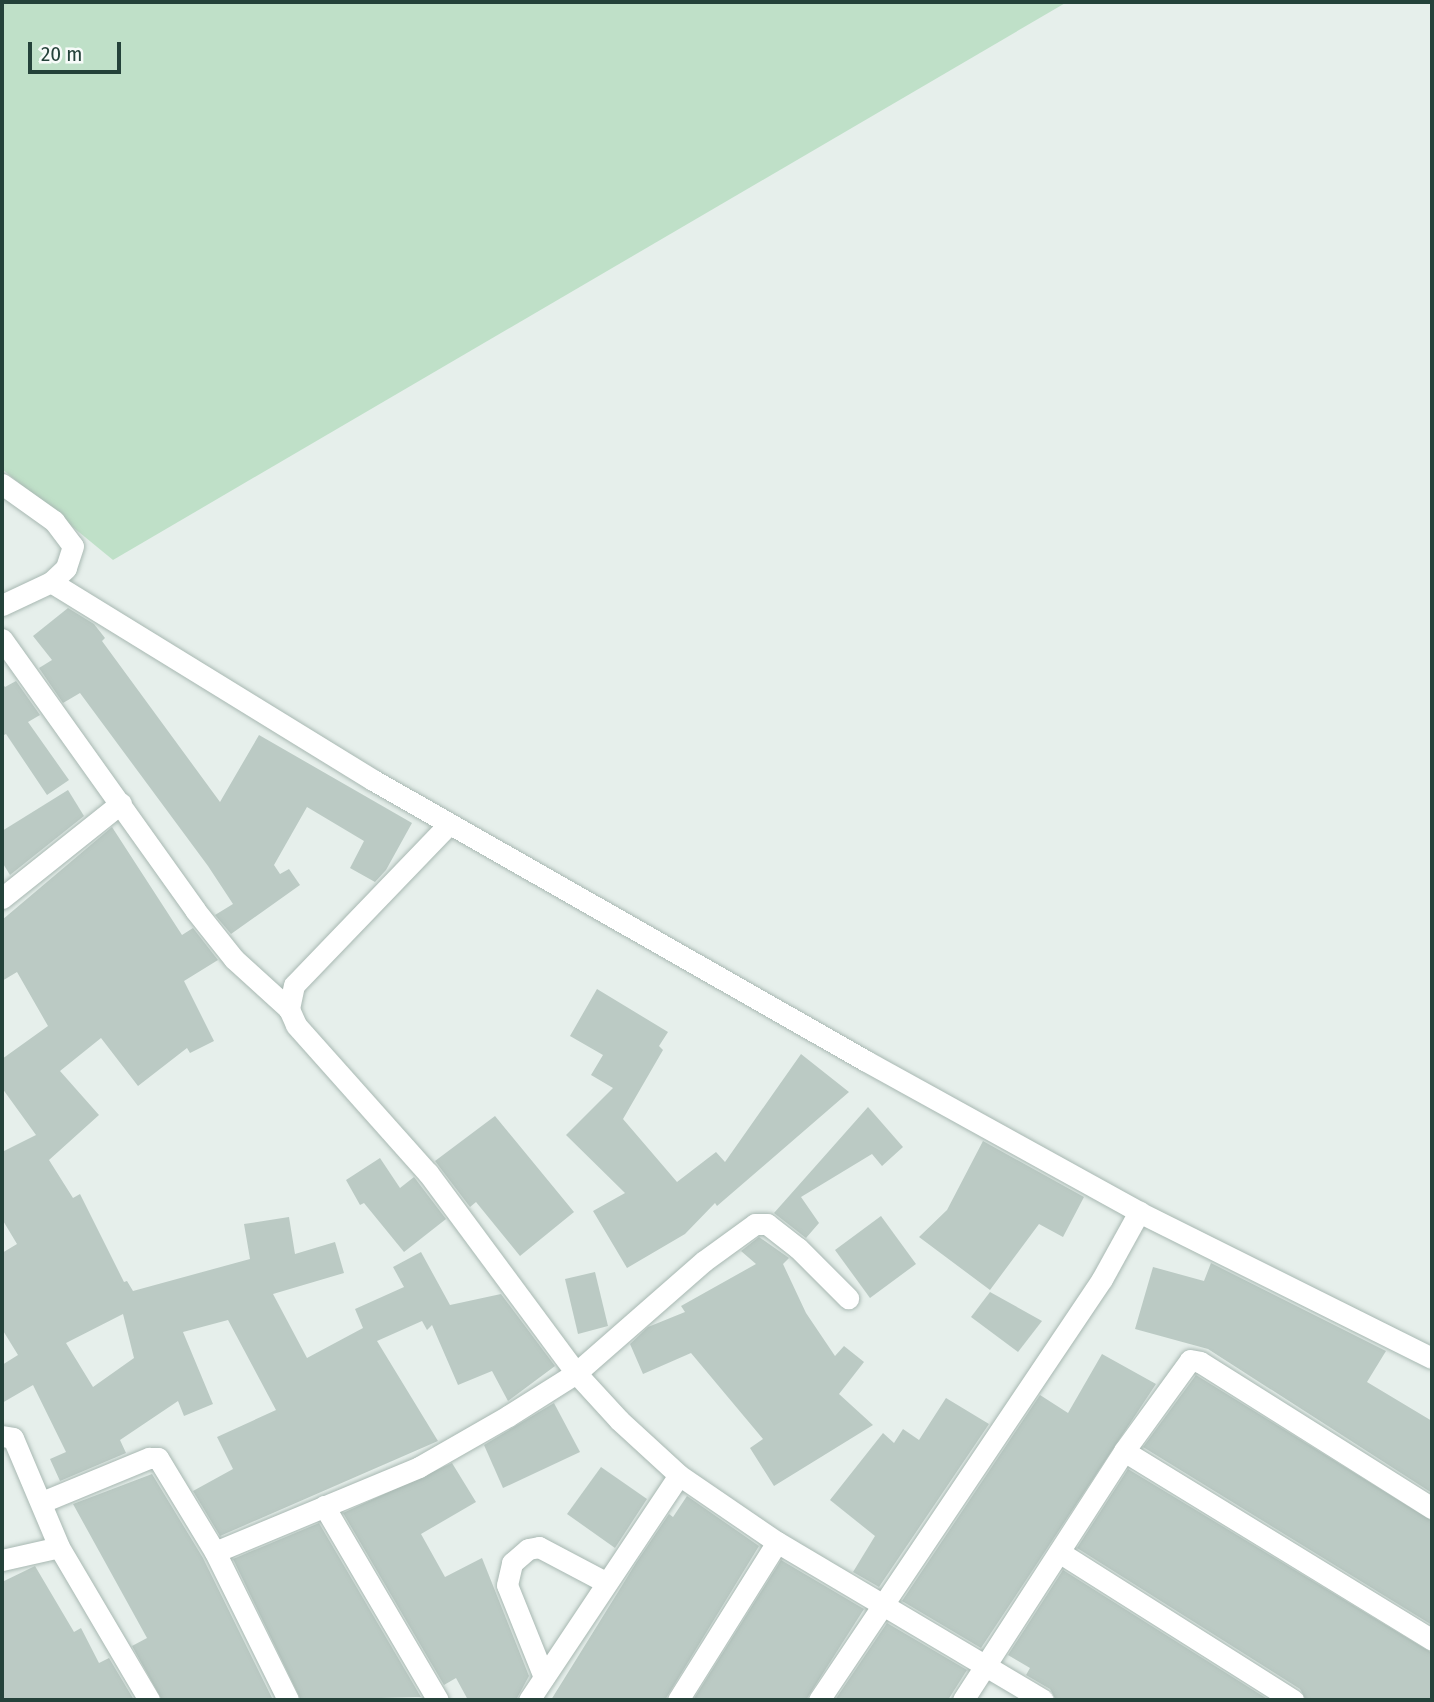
<!DOCTYPE html>
<html>
<head>
<meta charset="utf-8">
<style>
  body { margin:0 }
  #map { position:relative; width:1434px; height:1702px; overflow:hidden; background:#e6efeb; font-family:"Fira Sans Condensed",sans-serif }
  div>[style] { position:absolute }
  [style*='--x'] { left:calc(var(--x)*1px); top:calc(var(--y)*1px); width:calc(var(--w)*1px); rotate:calc(var(--a)*1deg) }
  .green>* { inset:0; background:#bfe0c8 }
  .building>* { inset:0; background:#bbcac4 }
  .roads { filter:drop-shadow(0 0 2px #a8b8b2) drop-shadow(0 0 2px #a8b8b2) }
  .minor>* { height:21px; margin:-10.5px; padding:0 10.5px; transform-origin:10.5px; border-radius:10.5px; background:#fff }
  span { translate:-50% -50%; white-space:nowrap; text-align:center; line-height:1.15; -webkit-text-stroke:6px #f7fbf9; paint-order:stroke }
  .frame { position:absolute; inset:0; border:4px solid #24423a; pointer-events:none }
  .scale { position:absolute; left:28px; top:42px; width:93px; height:32px; box-sizing:border-box; border:4px solid #24423a; border-top:0; padding-left:9px; font-size:21px; line-height:24px; white-space:nowrap; color:#24423a; -webkit-text-stroke:5px #f7fbf9; paint-order:stroke }
</style>
</head>
<body>
<div id="map">
  <div class="green">
    <div style="clip-path:polygon(2px 2px,1067px 2px,113px 560px,2px 469px)"></div>
  </div>
  <div class="building">
    <div style="clip-path:polygon(68px 608px,94px 624px,105px 638px,102px 641px,220px 802px,259px 735px,412px 823px,386px 870px,375px 882px,350px 868px,364px 841px,307px 807px,274px 865px,280px 874px,289px 869px,300px 885px,231px 934px,215px 915px,233px 904px,208px 866px,80px 693px,63px 703px,39px 668px,52px 660px,33px 636px)"></div>
    <div style="clip-path:polygon(16px 681px,40px 715px,28px 722px,69px 780px,47px 795px,6px 734px,2px 736px,2px 683px,5px 687px)"></div>
    <div style="clip-path:polygon(68px 790px,84px 816px,10px 875px,2px 862px,2px 831px)"></div>
    <div style="clip-path:polygon(evenodd,112px 827px,182px 935px,193px 928px,218px 960px,184px 981px,214px 1041px,190px 1053px,187px 1048px,138px 1086px,101px 1038px,60px 1071px,99px 1115px,49px 1160px,73px 1198px,80px 1194px,124px 1282px,127px 1281px,133px 1291px,250px 1259px,244px 1224px,289px 1217px,295px 1254px,335px 1242px,344px 1273px,273px 1294px,307px 1358px,363px 1328px,355px 1309px,404px 1287px,393px 1267px,421px 1252px,450px 1305px,501px 1294px,555px 1366px,508px 1401px,492px 1371px,458px 1385px,432px 1325px,427px 1330px,422px 1321px,377px 1341px,438px 1441px,220px 1536px,193px 1491px,233px 1469px,217px 1437px,276px 1410px,228px 1320px,183px 1332px,213px 1404px,184px 1416px,178px 1401px,120px 1440px,126px 1453px,60px 1481px,50px 1459px,66px 1452px,33px 1385px,2px 1403px,2px 1365px,18px 1355px,2px 1329px,2px 1253px,17px 1244px,2px 1219px,2px 1152px,36px 1135px,2px 1088px,2px 1059px,48px 1026px,17px 972px,2px 981px,2px 920px,112px 827px,123px 1314px,134px 1358px,93px 1387px,66px 1343px,123px 1314px)"></div>
    <div style="clip-path:polygon(597px 989px,668px 1032px,659px 1046px,663px 1050px,623px 1119px,677px 1182px,716px 1152px,725px 1162px,801px 1054px,849px 1092px,717px 1206px,715px 1203px,685px 1234px,627px 1268px,593px 1211px,625px 1193px,566px 1135px,613px 1088px,591px 1075px,603px 1055px,570px 1036px)"></div>
    <div style="clip-path:polygon(868px 1107px,903px 1147px,882px 1166px,872px 1154px,801px 1197px,819px 1223px,806px 1238px,774px 1213px)"></div>
    <div style="clip-path:polygon(495px 1116px,574px 1212px,520px 1256px,476px 1202px,470px 1207px,435px 1161px)"></div>
    <div style="clip-path:polygon(983px 1141px,1084px 1197px,1063px 1237px,1039px 1224px,990px 1290px,919px 1237px,947px 1210px)"></div>
    <div style="clip-path:polygon(380px 1158px,400px 1188px,414px 1177px,446px 1219px,404px 1252px,364px 1203px,360px 1205px,346px 1180px)"></div>
    <div style="clip-path:polygon(881px 1216px,916px 1264px,870px 1298px,835px 1250px)"></div>
    <div style="clip-path:polygon(759px 1237px,789px 1258px,783px 1264px,806px 1313px,835px 1356px,844px 1346px,864px 1362px,839px 1394px,873px 1425px,774px 1486px,750px 1448px,763px 1439px,691px 1353px,643px 1374px,630px 1344px,648px 1327px,685px 1312px,681px 1306px,756px 1264px,741px 1251px)"></div>
    <div style="clip-path:polygon(1211px 1263px,1386px 1351px,1367px 1382px,1432px 1421px,1432px 1493px,1208px 1349px,1135px 1329px,1153px 1267px,1204px 1281px)"></div>
    <div style="clip-path:polygon(595px 1272px,608px 1326px,578px 1334px,565px 1279px)"></div>
    <div style="clip-path:polygon(990px 1292px,1042px 1321px,1018px 1352px,971px 1317px)"></div>
    <div style="clip-path:polygon(1102px 1354px,1156px 1384px,981px 1648px,902px 1601px,1040px 1395px,1068px 1413px)"></div>
    <div style="clip-path:polygon(1196px 1375px,1432px 1521px,1432px 1625px,1143px 1447px)"></div>
    <div style="clip-path:polygon(946px 1398px,989px 1424px,879px 1587px,853px 1572px,875px 1536px,830px 1500px,883px 1433px,894px 1443px,903px 1429px,919px 1440px)"></div>
    <div style="clip-path:polygon(554px 1403px,580px 1452px,503px 1488px,484px 1445px)"></div>
    <div style="clip-path:polygon(452px 1463px,476px 1502px,421px 1534px,445px 1577px,482px 1558px,529px 1676px,516px 1700px,468px 1700px,456px 1678px,444px 1685px,343px 1513px)"></div>
    <div style="clip-path:polygon(601px 1467px,647px 1499px,615px 1548px,567px 1514px)"></div>
    <div style="clip-path:polygon(1128px 1469px,1432px 1653px,1432px 1700px,1306px 1700px,1300px 1689px,1077px 1548px)"></div>
    <div style="clip-path:polygon(152px 1474px,203px 1558px,273px 1700px,162px 1700px,132px 1646px,147px 1638px,73px 1504px)"></div>
    <div style="clip-path:polygon(687px 1496px,759px 1546px,665px 1700px,551px 1700px,636px 1563px,669px 1514px,673px 1517px)"></div>
    <div style="clip-path:polygon(319px 1523px,421px 1697px,301px 1700px,233px 1559px)"></div>
    <div style="clip-path:polygon(781px 1560px,864px 1609px,806px 1700px,693px 1700px)"></div>
    <div style="clip-path:polygon(35px 1566px,74px 1632px,81px 1628px,99px 1663px,109px 1658px,134px 1700px,2px 1700px,2px 1582px)"></div>
    <div style="clip-path:polygon(1063px 1570px,1269px 1700px,1056px 1700px,1050px 1689px,1026px 1675px,1030px 1668px,1008px 1655px)"></div>
    <div style="clip-path:polygon(887px 1623px,967px 1670px,948px 1700px,835px 1700px)"></div>
  </div>
  <div class="roads">
    <div class="minor">
      <div style="--x:2;--y:484;--w:64;--a:35.4"></div>
      <div style="--x:54;--y:521;--w:31;--a:53"></div>
      <div style="--x:73;--y:546;--w:23;--a:108"></div>
      <div style="--x:66;--y:568;--w:21;--a:137"></div>
      <div style="--x:51;--y:582;--w:54;--a:154.9"></div>
      <div style="--x:51;--y:582;--w:378;--a:31.6"></div>
      <div style="--x:373;--y:780;--w:567;--a:29.68"></div>
      <div style="--x:866;--y:1061;--w:312;--a:28.9"></div>
      <div style="--x:1139;--y:1212;--w:327;--a:26.5"></div>
      <div style="--x:2;--y:639;--w:333;--a:54.5"></div>
      <div style="--x:195;--y:910;--w:63;--a:51.5"></div>
      <div style="--x:234;--y:959;--w:74;--a:42.3"></div>
      <div style="--x:449;--y:824;--w:223;--a:133.9"></div>
      <div style="--x:294;--y:985;--w:25;--a:102"></div>
      <div style="--x:289;--y:1009;--w:17;--a:66"></div>
      <div style="--x:296;--y:1025;--w:198;--a:48.3"></div>
      <div style="--x:428;--y:1173;--w:249;--a:53.5"></div>
      <div style="--x:576;--y:1373;--w:64;--a:47.5"></div>
      <div style="--x:619;--y:1420;--w:81;--a:42.5"></div>
      <div style="--x:679;--y:1475;--w:119;--a:34.4"></div>
      <div style="--x:777;--y:1542;--w:309;--a:30.7"></div>
      <div style="--x:2;--y:898;--w:152;--a:-38.6"></div>
      <div style="--x:2;--y:1436;--w:11;--a:10"></div>
      <div style="--x:13;--y:1438;--w:118;--a:67.1"></div>
      <div style="--x:59;--y:1547;--w:178;--a:59.5"></div>
      <div style="--x:1124;--y:1451;--w:361;--a:31.5"></div>
      <div style="--x:42;--y:1502;--w:116;--a:-22.4"></div>
      <div style="--x:149;--y:1458;--w:9;--a:0"></div>
      <div style="--x:158;--y:1458;--w:110;--a:58.8"></div>
      <div style="--x:215;--y:1552;--w:165;--a:63.7"></div>
      <div style="--x:324;--y:1506;--w:225;--a:59.6"></div>
      <div style="--x:215;--y:1552;--w:221;--a:-22.6"></div>
      <div style="--x:419;--y:1467;--w:103;--a:-29.8"></div>
      <div style="--x:508;--y:1416;--w:80;--a:-32.3"></div>
      <div style="--x:576;--y:1373;--w:170;--a:-41.2"></div>
      <div style="--x:704;--y:1261;--w:63;--a:-36"></div>
      <div style="--x:755;--y:1224;--w:12;--a:0"></div>
      <div style="--x:767;--y:1224;--w:39;--a:38"></div>
      <div style="--x:798;--y:1248;--w:71;--a:45"></div>
      <div style="--x:1059;--y:1552;--w:277;--a:32.3"></div>
      <div style="--x:2;--y:1560;--w:58;--a:-12.8"></div>
      <div style="--x:544;--y:1677;--w:99;--a:-111.9"></div>
      <div style="--x:507;--y:1585;--w:23;--a:-77"></div>
      <div style="--x:512;--y:1563;--w:21;--a:-41"></div>
      <div style="--x:528;--y:1549;--w:11;--a:-10"></div>
      <div style="--x:539;--y:1547;--w:75;--a:27.9"></div>
      <div style="--x:529;--y:1700;--w:270;--a:-56.3"></div>
      <div style="--x:678;--y:1700;--w:186;--a:-57.9"></div>
      <div style="--x:819;--y:1700;--w:507;--a:-56.09"></div>
      <div style="--x:1102;--y:1279;--w:77;--a:-61.1"></div>
      <div style="--x:963;--y:1700;--w:297;--a:-57.1"></div>
      <div style="--x:1124;--y:1451;--w:112;--a:-54"></div>
      <div style="--x:1190;--y:1360;--w:10;--a:11"></div>
      <div style="--x:1200;--y:1362;--w:274;--a:32.2"></div>
    </div>
  </div>
  <div class="frame"></div>
  <div class="scale">20 m</div>
</div>
</body>
</html>
